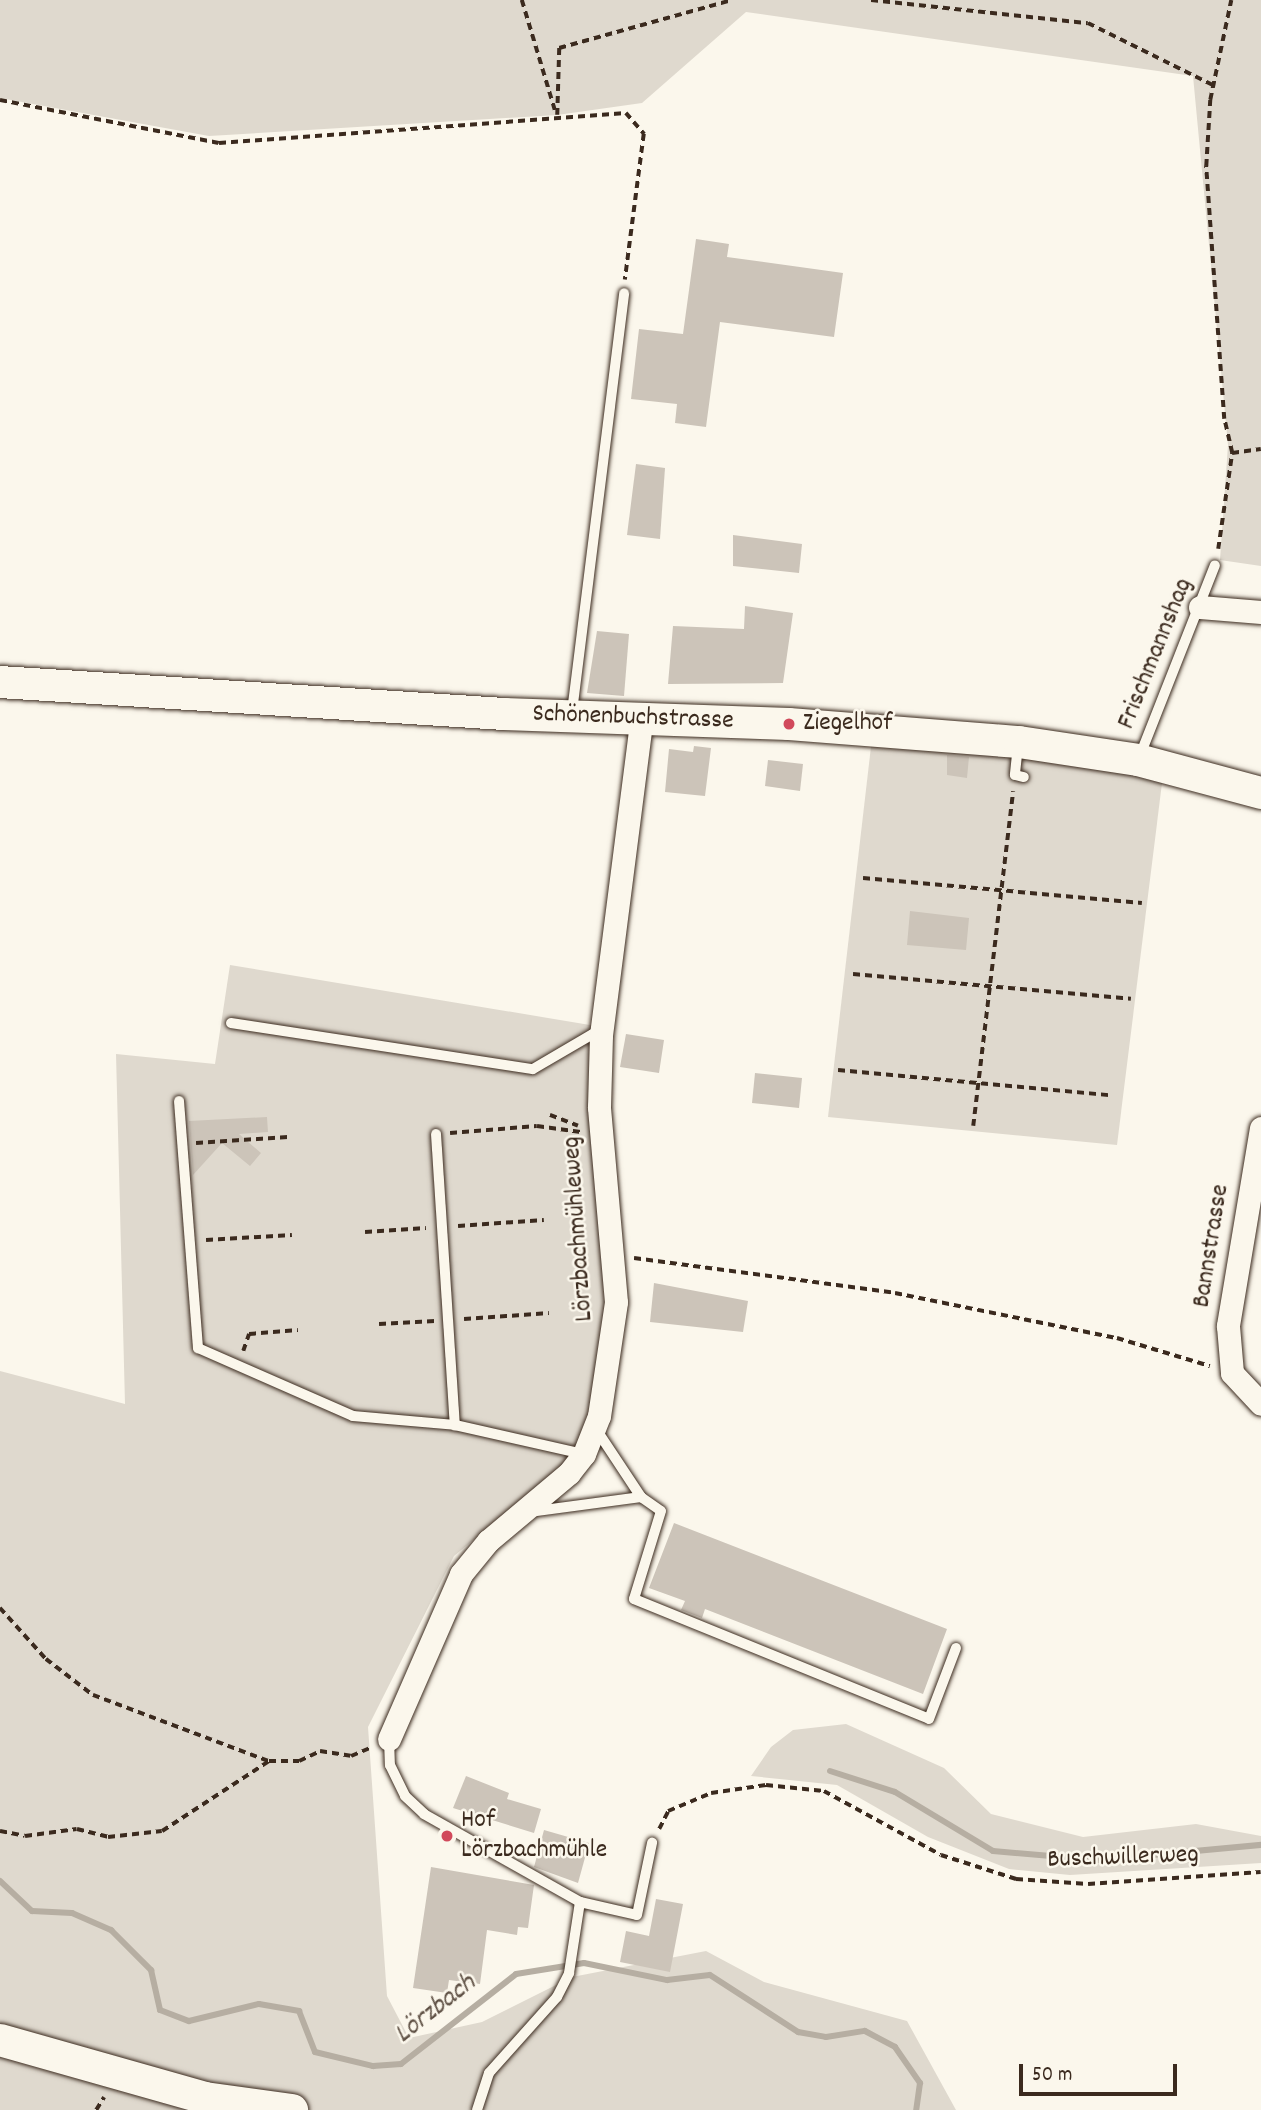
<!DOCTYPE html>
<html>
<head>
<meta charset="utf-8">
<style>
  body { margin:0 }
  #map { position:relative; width:1261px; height:2110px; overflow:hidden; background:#fbf7ec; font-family:Dekko,sans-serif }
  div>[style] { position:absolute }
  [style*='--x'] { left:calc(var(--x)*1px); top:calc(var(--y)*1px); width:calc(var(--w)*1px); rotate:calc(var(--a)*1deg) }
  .green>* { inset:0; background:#dfd9ce }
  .stream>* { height:6px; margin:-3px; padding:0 3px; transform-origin:3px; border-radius:3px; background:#b6aea2 }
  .building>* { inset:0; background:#ccc4b9 }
  .path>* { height:3.5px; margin-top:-1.75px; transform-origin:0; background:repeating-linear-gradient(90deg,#3b2a1e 0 7px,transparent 0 12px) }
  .roads { filter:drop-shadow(0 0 2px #3b2a1e) drop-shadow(0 0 2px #3b2a1e) }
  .lane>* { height:10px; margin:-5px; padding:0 5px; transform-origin:5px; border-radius:5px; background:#fbf7ec }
  .street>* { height:23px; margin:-11.5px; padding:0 11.5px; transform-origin:11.5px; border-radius:11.5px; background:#fbf7ec }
  .secondary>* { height:32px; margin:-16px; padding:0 16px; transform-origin:16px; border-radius:16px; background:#fbf7ec }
  .dots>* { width:19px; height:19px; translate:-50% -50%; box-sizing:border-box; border:4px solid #fbf7ec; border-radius:50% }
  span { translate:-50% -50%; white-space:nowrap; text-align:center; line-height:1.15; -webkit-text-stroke:5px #fbf7ec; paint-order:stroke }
  .street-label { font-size:26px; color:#3b2a1e }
  .poi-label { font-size:26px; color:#3b2a1e }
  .left { translate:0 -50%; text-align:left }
  .water-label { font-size:28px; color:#605246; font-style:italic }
  .scale { position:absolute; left:1019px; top:2064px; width:158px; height:32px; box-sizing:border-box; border:4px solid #3b2a1e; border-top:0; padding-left:9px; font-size:21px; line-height:24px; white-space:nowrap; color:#3b2a1e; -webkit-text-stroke:5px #fbf7ec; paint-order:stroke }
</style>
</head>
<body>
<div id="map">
  <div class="green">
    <div style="clip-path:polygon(0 0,1261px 0,1261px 566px,1220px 560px,1228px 445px,1193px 76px,746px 12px,642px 103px,557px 115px,209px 136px,0 98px)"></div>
    <div style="clip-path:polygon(872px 738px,1163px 775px,1117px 1145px,828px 1117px)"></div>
    <div style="clip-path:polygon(230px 965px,602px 1027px,610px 1329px,583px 1449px,454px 1556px,368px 1727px,387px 1996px,409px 2038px,482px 2022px,572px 1977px,706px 1951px,764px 1982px,907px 2021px,956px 2110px,0 2110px,0 1371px,125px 1404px,116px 1054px,215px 1064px)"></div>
    <div style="clip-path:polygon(846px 1724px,944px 1768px,991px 1814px,1083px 1837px,1196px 1824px,1261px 1836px,1261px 1863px,1070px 1875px,1009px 1869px,928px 1837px,837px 1785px,751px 1776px,771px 1747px,793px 1730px)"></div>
  </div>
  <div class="stream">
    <div style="--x:830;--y:1771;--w:68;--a:17.9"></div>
    <div style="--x:895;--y:1792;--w:114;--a:31"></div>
    <div style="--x:993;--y:1851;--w:105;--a:4.9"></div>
    <div style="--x:1098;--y:1860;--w:164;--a:-5.3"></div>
    <div style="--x:0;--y:1881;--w:44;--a:43.2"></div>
    <div style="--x:32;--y:1911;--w:40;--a:2.9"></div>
    <div style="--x:72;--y:1913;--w:43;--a:23.6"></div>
    <div style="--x:111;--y:1930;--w:57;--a:45"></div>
    <div style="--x:151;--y:1970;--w:41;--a:77.3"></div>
    <div style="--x:160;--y:2010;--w:31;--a:21"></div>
    <div style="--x:189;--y:2021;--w:72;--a:-13.7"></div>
    <div style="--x:259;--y:2004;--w:41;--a:9.9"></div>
    <div style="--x:299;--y:2011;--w:44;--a:68.7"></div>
    <div style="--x:315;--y:2052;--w:60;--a:13.6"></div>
    <div style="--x:373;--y:2066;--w:28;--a:-4"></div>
    <div style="--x:401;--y:2064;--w:146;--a:-38"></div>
    <div style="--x:516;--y:1974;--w:69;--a:-9.2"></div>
    <div style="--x:584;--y:1963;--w:85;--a:11.6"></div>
    <div style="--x:667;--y:1980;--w:43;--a:-6.6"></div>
    <div style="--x:710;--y:1975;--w:105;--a:32.9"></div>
    <div style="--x:798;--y:2032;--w:28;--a:10"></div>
    <div style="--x:826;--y:2037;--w:39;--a:-9"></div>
    <div style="--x:865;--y:2031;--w:34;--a:28"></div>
    <div style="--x:895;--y:2047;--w:44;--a:55.2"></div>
    <div style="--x:920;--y:2083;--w:27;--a:98"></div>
  </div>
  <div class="building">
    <div style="clip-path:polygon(696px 239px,729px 244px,727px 257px,843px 273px,834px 337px,720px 322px,706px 427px,675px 423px,677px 404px,631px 399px,639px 329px,683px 334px)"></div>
    <div style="clip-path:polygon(636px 464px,665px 468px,660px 539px,627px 535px)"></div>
    <div style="clip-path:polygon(733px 535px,802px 544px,799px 573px,733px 566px)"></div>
    <div style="clip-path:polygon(745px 606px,793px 613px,783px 683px,668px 684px,673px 626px,744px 629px)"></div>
    <div style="clip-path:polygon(597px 631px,629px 634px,624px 696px,587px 693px)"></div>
    <div style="clip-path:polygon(694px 746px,711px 748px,705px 796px,665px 792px,669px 749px,693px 752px)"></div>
    <div style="clip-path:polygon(947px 755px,969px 757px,967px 778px,947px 775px)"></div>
    <div style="clip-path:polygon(768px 760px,803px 764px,800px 791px,765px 786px)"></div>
    <div style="clip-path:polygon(910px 911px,969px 918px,966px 950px,907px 945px)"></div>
    <div style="clip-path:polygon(626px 1034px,664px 1040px,659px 1073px,620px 1067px)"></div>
    <div style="clip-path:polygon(755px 1073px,802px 1078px,799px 1108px,752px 1103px)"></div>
    <div style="clip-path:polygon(267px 1117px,268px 1132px,239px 1134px,261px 1153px,250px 1166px,222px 1143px,193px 1175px,189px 1121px)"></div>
    <div style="clip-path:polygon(654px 1283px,748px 1301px,743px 1332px,650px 1322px)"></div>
    <div style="clip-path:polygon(674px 1523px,947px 1629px,923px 1694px,705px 1609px,702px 1618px,681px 1610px,685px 1601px,649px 1588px)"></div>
    <div style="clip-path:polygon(466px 1776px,509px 1793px,507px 1799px,541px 1809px,534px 1833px,453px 1808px)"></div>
    <div style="clip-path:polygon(544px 1830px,589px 1843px,578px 1883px,534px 1867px)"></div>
    <div style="clip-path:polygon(431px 1867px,534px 1885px,528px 1928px,518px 1927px,517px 1935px,487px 1930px,480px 1984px,449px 1980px,447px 1993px,413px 1988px)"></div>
    <div style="clip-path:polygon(656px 1899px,683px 1904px,670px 1972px,620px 1962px,626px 1931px,649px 1936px)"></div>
  </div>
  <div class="path">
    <div style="--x:522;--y:0;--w:115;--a:73.3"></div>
    <div style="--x:871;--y:0;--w:218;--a:6.1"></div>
    <div style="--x:1088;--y:23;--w:140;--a:26.4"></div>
    <div style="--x:0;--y:100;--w:223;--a:11.1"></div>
    <div style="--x:219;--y:143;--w:408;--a:-4.2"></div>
    <div style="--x:626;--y:113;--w:28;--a:49"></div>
    <div style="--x:644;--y:134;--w:147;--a:97.4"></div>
    <div style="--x:557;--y:115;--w:67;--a:-88.3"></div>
    <div style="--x:559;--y:48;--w:180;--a:-15.5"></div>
    <div style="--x:1232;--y:453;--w:29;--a:-8"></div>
    <div style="--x:1218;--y:549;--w:97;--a:-81.7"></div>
    <div style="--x:1232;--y:453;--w:35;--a:-103"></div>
    <div style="--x:1224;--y:419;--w:254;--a:-94.1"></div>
    <div style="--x:1206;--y:166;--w:66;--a:-86.5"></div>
    <div style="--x:1210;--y:100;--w:102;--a:-78.1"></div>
    <div style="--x:863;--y:878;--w:280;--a:5.1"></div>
    <div style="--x:853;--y:974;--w:279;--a:5.1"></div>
    <div style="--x:838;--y:1070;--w:272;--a:5.3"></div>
    <div style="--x:550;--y:1115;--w:30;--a:21"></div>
    <div style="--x:973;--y:1126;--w:337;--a:-83.2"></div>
    <div style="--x:450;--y:1133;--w:87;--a:-4.6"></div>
    <div style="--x:537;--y:1126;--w:44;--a:7.8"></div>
    <div style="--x:196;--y:1143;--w:92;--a:-3.7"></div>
    <div style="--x:458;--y:1226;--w:86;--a:-4"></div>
    <div style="--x:365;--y:1232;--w:61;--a:-3.8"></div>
    <div style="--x:206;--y:1240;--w:86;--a:-3.3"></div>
    <div style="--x:634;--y:1258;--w:263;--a:7.6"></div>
    <div style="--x:895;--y:1293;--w:227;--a:11.5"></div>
    <div style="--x:1117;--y:1338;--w:97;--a:16.8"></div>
    <div style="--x:464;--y:1319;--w:85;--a:-4"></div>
    <div style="--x:379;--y:1324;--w:56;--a:-3.1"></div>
    <div style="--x:243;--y:1351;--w:18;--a:-71"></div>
    <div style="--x:249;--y:1334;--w:49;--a:-4.7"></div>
    <div style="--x:0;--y:1608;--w:69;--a:48"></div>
    <div style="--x:46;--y:1659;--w:59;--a:37.5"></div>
    <div style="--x:93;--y:1695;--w:188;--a:20.6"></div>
    <div style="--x:659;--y:1829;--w:20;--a:-63"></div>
    <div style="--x:668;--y:1811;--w:47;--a:-22.7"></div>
    <div style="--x:711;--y:1793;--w:56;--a:-8.3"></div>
    <div style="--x:766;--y:1785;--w:58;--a:5.9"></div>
    <div style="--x:824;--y:1791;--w:133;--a:28.7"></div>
    <div style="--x:941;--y:1855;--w:79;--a:17.7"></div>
    <div style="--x:1016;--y:1879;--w:72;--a:4"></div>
    <div style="--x:1088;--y:1884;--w:173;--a:-4"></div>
    <div style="--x:0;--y:1831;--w:25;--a:11"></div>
    <div style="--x:25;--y:1836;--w:52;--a:-7.7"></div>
    <div style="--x:77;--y:1829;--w:32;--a:14"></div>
    <div style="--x:108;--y:1837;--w:54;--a:-6.3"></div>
    <div style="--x:162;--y:1831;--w:128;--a:-33.2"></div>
    <div style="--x:269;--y:1761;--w:30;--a:0"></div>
    <div style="--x:299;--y:1761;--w:23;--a:-25"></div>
    <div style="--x:320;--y:1751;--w:31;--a:9"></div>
    <div style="--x:351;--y:1756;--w:23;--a:-23"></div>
    <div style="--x:96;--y:2110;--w:15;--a:-58"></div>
  </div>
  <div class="roads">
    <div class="lane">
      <div style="--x:572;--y:712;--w:422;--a:-82.9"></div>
      <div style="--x:1018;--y:745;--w:30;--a:96"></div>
      <div style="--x:1015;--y:775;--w:9;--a:13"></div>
      <div style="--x:1139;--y:758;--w:207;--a:-68.5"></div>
      <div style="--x:231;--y:1023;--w:305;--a:8.7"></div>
      <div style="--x:533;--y:1069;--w:69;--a:-30.3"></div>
      <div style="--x:593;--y:1034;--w:8;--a:7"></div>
      <div style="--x:179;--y:1101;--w:248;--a:85.6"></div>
      <div style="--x:198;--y:1348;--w:169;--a:23.7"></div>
      <div style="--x:353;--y:1416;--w:102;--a:5"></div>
      <div style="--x:455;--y:1425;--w:132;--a:12.7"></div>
      <div style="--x:436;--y:1134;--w:292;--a:86.3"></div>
      <div style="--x:596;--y:1429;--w:82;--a:56.5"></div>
      <div style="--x:641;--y:1497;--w:24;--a:35"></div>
      <div style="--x:661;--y:1511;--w:92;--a:107.1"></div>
      <div style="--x:634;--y:1599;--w:318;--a:22.1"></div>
      <div style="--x:929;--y:1719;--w:76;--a:-69.2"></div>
      <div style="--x:529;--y:1512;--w:113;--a:-7.6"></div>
      <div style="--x:389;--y:1739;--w:26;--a:88"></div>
      <div style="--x:390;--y:1765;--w:34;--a:64"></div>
      <div style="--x:405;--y:1796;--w:26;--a:43"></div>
      <div style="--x:424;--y:1814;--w:179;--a:29.4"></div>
      <div style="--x:477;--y:2110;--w:39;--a:-72"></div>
      <div style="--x:489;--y:2073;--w:102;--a:-48.2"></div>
      <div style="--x:557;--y:1997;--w:27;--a:-63"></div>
      <div style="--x:569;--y:1973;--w:72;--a:-81.2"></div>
      <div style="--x:580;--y:1902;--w:58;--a:12.8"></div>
      <div style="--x:637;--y:1915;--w:74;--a:-78.2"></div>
    </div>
    <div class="street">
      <div style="--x:1200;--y:607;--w:61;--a:4.7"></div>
      <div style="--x:1261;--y:1128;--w:201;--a:99.5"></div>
      <div style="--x:1228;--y:1326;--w:47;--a:85.1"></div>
      <div style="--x:1232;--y:1373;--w:42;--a:46.9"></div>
      <div style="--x:389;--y:1739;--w:180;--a:-66.4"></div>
      <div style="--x:461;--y:1574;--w:43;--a:-50.7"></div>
      <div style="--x:488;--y:1541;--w:106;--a:-40"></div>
      <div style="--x:569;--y:1473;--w:24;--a:-52"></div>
      <div style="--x:584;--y:1454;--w:41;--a:-68.5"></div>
      <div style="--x:599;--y:1416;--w:115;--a:-81.5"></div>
      <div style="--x:616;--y:1302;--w:196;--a:-95"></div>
      <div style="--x:599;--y:1107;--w:72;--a:-88.4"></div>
      <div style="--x:601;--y:1035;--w:321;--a:-82.7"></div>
    </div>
    <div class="secondary">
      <div style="--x:0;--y:682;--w:505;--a:3.63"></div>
      <div style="--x:504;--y:714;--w:285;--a:2"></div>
      <div style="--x:789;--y:724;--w:231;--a:4.5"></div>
      <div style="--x:1019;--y:742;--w:120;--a:8.6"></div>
      <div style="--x:1138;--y:760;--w:127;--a:15"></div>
      <div style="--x:0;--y:2040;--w:213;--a:15.8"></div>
      <div style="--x:205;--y:2098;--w:88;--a:7.9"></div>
    </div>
  </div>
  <div class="dots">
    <div style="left:789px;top:724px;background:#d1495b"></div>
    <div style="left:447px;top:1836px;background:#d1495b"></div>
  </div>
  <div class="street-label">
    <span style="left:1156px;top:654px;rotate:-68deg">Frischmannshag</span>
    <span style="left:633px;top:718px;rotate:2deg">Schönenbuchstrasse</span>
    <span style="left:579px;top:1229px;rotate:-94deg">Lörzbachmühleweg</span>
    <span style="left:1212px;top:1246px;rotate:-81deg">Bannstrasse</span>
    <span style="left:1123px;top:1858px;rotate:-2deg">Buschwillerweg</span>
  </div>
  <div class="poi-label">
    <span class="left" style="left:803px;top:724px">Ziegelhof</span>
    <span class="left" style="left:461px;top:1836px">Hof<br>Lörzbachmühle</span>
  </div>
  <div class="water-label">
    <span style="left:436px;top:2010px;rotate:-38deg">Lörzbach</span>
  </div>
  <div class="scale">50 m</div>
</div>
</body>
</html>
